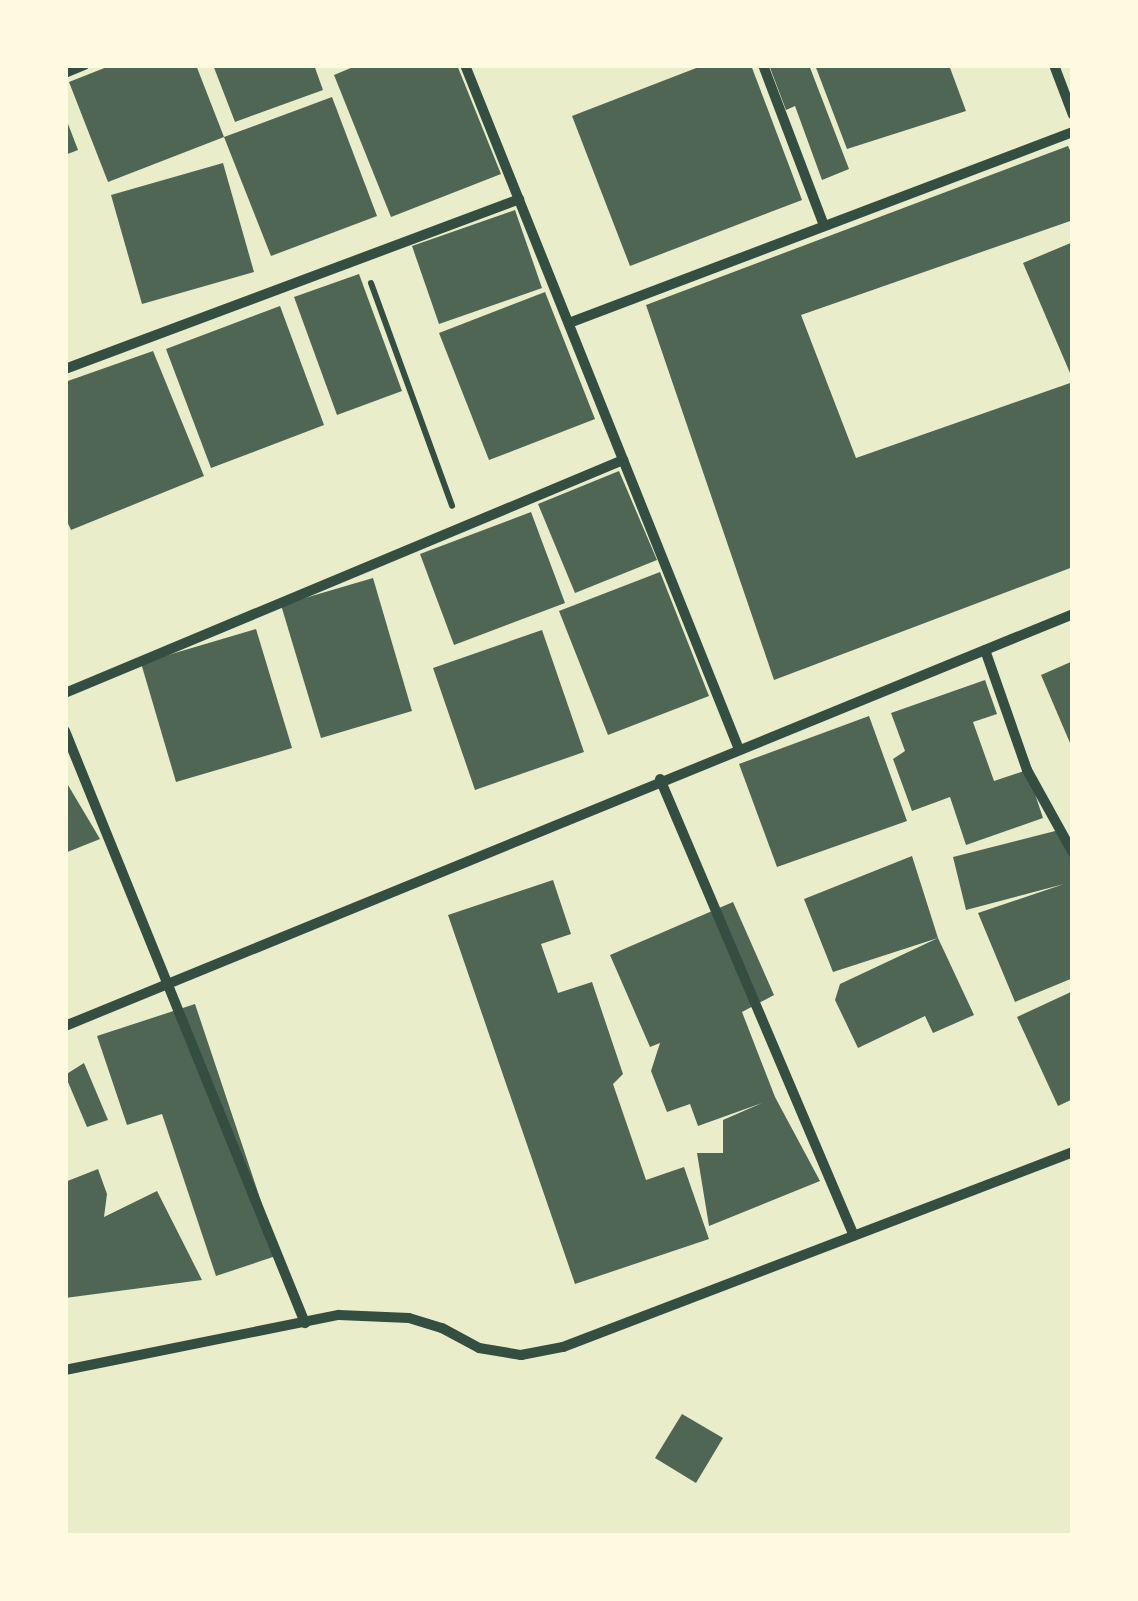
<!DOCTYPE html>
<html>
<head>
<meta charset="utf-8">
<style>
  body { margin:0 }
  #map { position:relative; width:1138px; height:1601px; overflow:hidden; background:#e9edc9; font-family:"Titillium Web",sans-serif }
  div>[style] { position:absolute }
  [style*='--x'] { left:calc(var(--x)*1px); top:calc(var(--y)*1px); width:calc(var(--w)*1px); rotate:calc(var(--a)*1deg) }
  .building>* { inset:0; background:#4f6655 }
  .path>* { height:6px; margin:-3px; padding:0 3px; transform-origin:3px; border-radius:3px; background:#344e41 }
  .minor>* { height:10px; margin:-5px; padding:0 5px; transform-origin:5px; border-radius:5px; background:#344e41 }
  span { translate:-50% -50%; white-space:nowrap; text-align:center; line-height:1.15; -webkit-text-stroke:8px #fefae0; paint-order:stroke }
  .frame { position:absolute; inset:0; border:68px solid #fefae0; pointer-events:none }
</style>
</head>
<body>
<div id="map">
  <div class="building">
    <div style="clip-path:polygon(112px 65px,196px 65px,224px 137px,108px 182px,69px 82px)"></div>
    <div style="clip-path:polygon(213px 65px,314px 65px,323px 90px,235px 122px)"></div>
    <div style="clip-path:polygon(358px 65px,457px 65px,501px 174px,391px 217px,334px 75px)"></div>
    <div style="clip-path:polygon(704px 65px,751px 65px,802px 200px,630px 266px,572px 116px)"></div>
    <div style="clip-path:polygon(769px 65px,809px 65px,849px 169px,822px 180px,795px 106px,786px 110px)"></div>
    <div style="clip-path:polygon(815px 65px,949px 65px,966px 111px,847px 149px)"></div>
    <div style="clip-path:polygon(332px 97px,377px 216px,271px 256px,224px 137px)"></div>
    <div style="clip-path:polygon(65px 116px,78px 150px,65px 155px)"></div>
    <div style="clip-path:polygon(1068px 146px,1073px 157px,1073px 220px,801px 315px,856px 458px,1073px 382px,1073px 567px,774px 680px,646px 305px)"></div>
    <div style="clip-path:polygon(223px 163px,254px 272px,142px 304px,111px 195px)"></div>
    <div style="clip-path:polygon(515px 210px,542px 288px,439px 324px,412px 246px)"></div>
    <div style="clip-path:polygon(1073px 242px,1073px 380px,1023px 263px)"></div>
    <div style="clip-path:polygon(359px 274px,402px 391px,337px 415px,294px 297px)"></div>
    <div style="clip-path:polygon(545px 292px,595px 419px,489px 460px,439px 333px)"></div>
    <div style="clip-path:polygon(280px 306px,324px 425px,211px 468px,166px 349px)"></div>
    <div style="clip-path:polygon(153px 351px,204px 476px,71px 530px,65px 517px,65px 382px)"></div>
    <div style="clip-path:polygon(619px 471px,657px 560px,575px 593px,538px 504px)"></div>
    <div style="clip-path:polygon(531px 512px,565px 603px,454px 645px,420px 554px)"></div>
    <div style="clip-path:polygon(660px 572px,709px 696px,608px 735px,559px 611px)"></div>
    <div style="clip-path:polygon(373px 578px,412px 711px,321px 738px,281px 605px)"></div>
    <div style="clip-path:polygon(256px 629px,292px 748px,176px 782px,141px 663px)"></div>
    <div style="clip-path:polygon(542px 630px,584px 752px,475px 790px,433px 668px)"></div>
    <div style="clip-path:polygon(1073px 661px,1073px 750px,1041px 675px)"></div>
    <div style="clip-path:polygon(985px 680px,997px 714px,973px 722px,994px 781px,1027px 770px,1043px 818px,966px 845px,950px 797px,912px 811px,893px 759px,905px 751px,891px 713px)"></div>
    <div style="clip-path:polygon(869px 716px,907px 821px,777px 867px,739px 764px)"></div>
    <div style="clip-path:polygon(65px 780px,100px 839px,65px 853px)"></div>
    <div style="clip-path:polygon(1063px 829px,1073px 867px,1073px 978px,1015px 1002px,978px 913px,1064px 884px,966px 910px,953px 857px)"></div>
    <div style="clip-path:polygon(912px 856px,938px 938px,974px 1015px,933px 1033px,925px 1016px,858px 1048px,835px 1000px,840px 984px,938px 938px,833px 972px,804px 899px)"></div>
    <div style="clip-path:polygon(553px 880px,571px 934px,541px 944px,558px 993px,592px 982px,623px 1074px,613px 1084px,646px 1180px,684px 1167px,709px 1239px,575px 1284px,448px 915px)"></div>
    <div style="clip-path:polygon(733px 902px,774px 995px,742px 1012px,775px 1097px,820px 1181px,709px 1226px,697px 1153px,723px 1153px,723px 1120px,762px 1103px,698px 1126px,690px 1104px,667px 1112px,651px 1071px,660px 1043px,650px 1047px,610px 955px)"></div>
    <div style="clip-path:polygon(1073px 991px,1073px 1099px,1058px 1106px,1017px 1017px)"></div>
    <div style="clip-path:polygon(195px 1004px,279px 1255px,216px 1276px,162px 1114px,127px 1125px,97px 1036px)"></div>
    <div style="clip-path:polygon(84px 1063px,108px 1120px,87px 1127px,65px 1075px)"></div>
    <div style="clip-path:polygon(98px 1169px,107px 1194px,104px 1217px,157px 1191px,202px 1280px,65px 1298px,65px 1182px)"></div>
    <div style="clip-path:polygon(682px 1414px,723px 1438px,696px 1483px,655px 1458px)"></div>
  </div>
  <div class="path">
    <div style="--x:371;--y:283;--w:237;--a:70"></div>
  </div>
  <div class="minor">
    <div style="--x:465;--y:65;--w:735;--a:68.18"></div>
    <div style="--x:763;--y:65;--w:172;--a:69.2"></div>
    <div style="--x:1054;--y:65;--w:53;--a:69.2"></div>
    <div style="--x:65;--y:73;--w:21;--a:-23"></div>
    <div style="--x:569;--y:323;--w:539;--a:-20.76"></div>
    <div style="--x:65;--y:369;--w:485;--a:-20.5"></div>
    <div style="--x:985;--y:650;--w:127;--a:70.7"></div>
    <div style="--x:1027;--y:770;--w:95;--a:61"></div>
    <div style="--x:65;--y:693;--w:605;--a:-22.66"></div>
    <div style="--x:65;--y:731;--w:639;--a:67.93"></div>
    <div style="--x:660;--y:779;--w:496;--a:67"></div>
    <div style="--x:65;--y:1026;--w:1089;--a:-22.23"></div>
    <div style="--x:65;--y:1370;--w:279;--a:-11.4"></div>
    <div style="--x:339;--y:1315;--w:70;--a:2.5"></div>
    <div style="--x:409;--y:1318;--w:34;--a:17"></div>
    <div style="--x:442;--y:1328;--w:42;--a:28.4"></div>
    <div style="--x:479;--y:1348;--w:43;--a:9.5"></div>
    <div style="--x:521;--y:1355;--w:43;--a:-10.8"></div>
    <div style="--x:563;--y:1347;--w:546;--a:-20.92"></div>
  </div>
  <div class="frame"></div>
</div>
</body>
</html>
